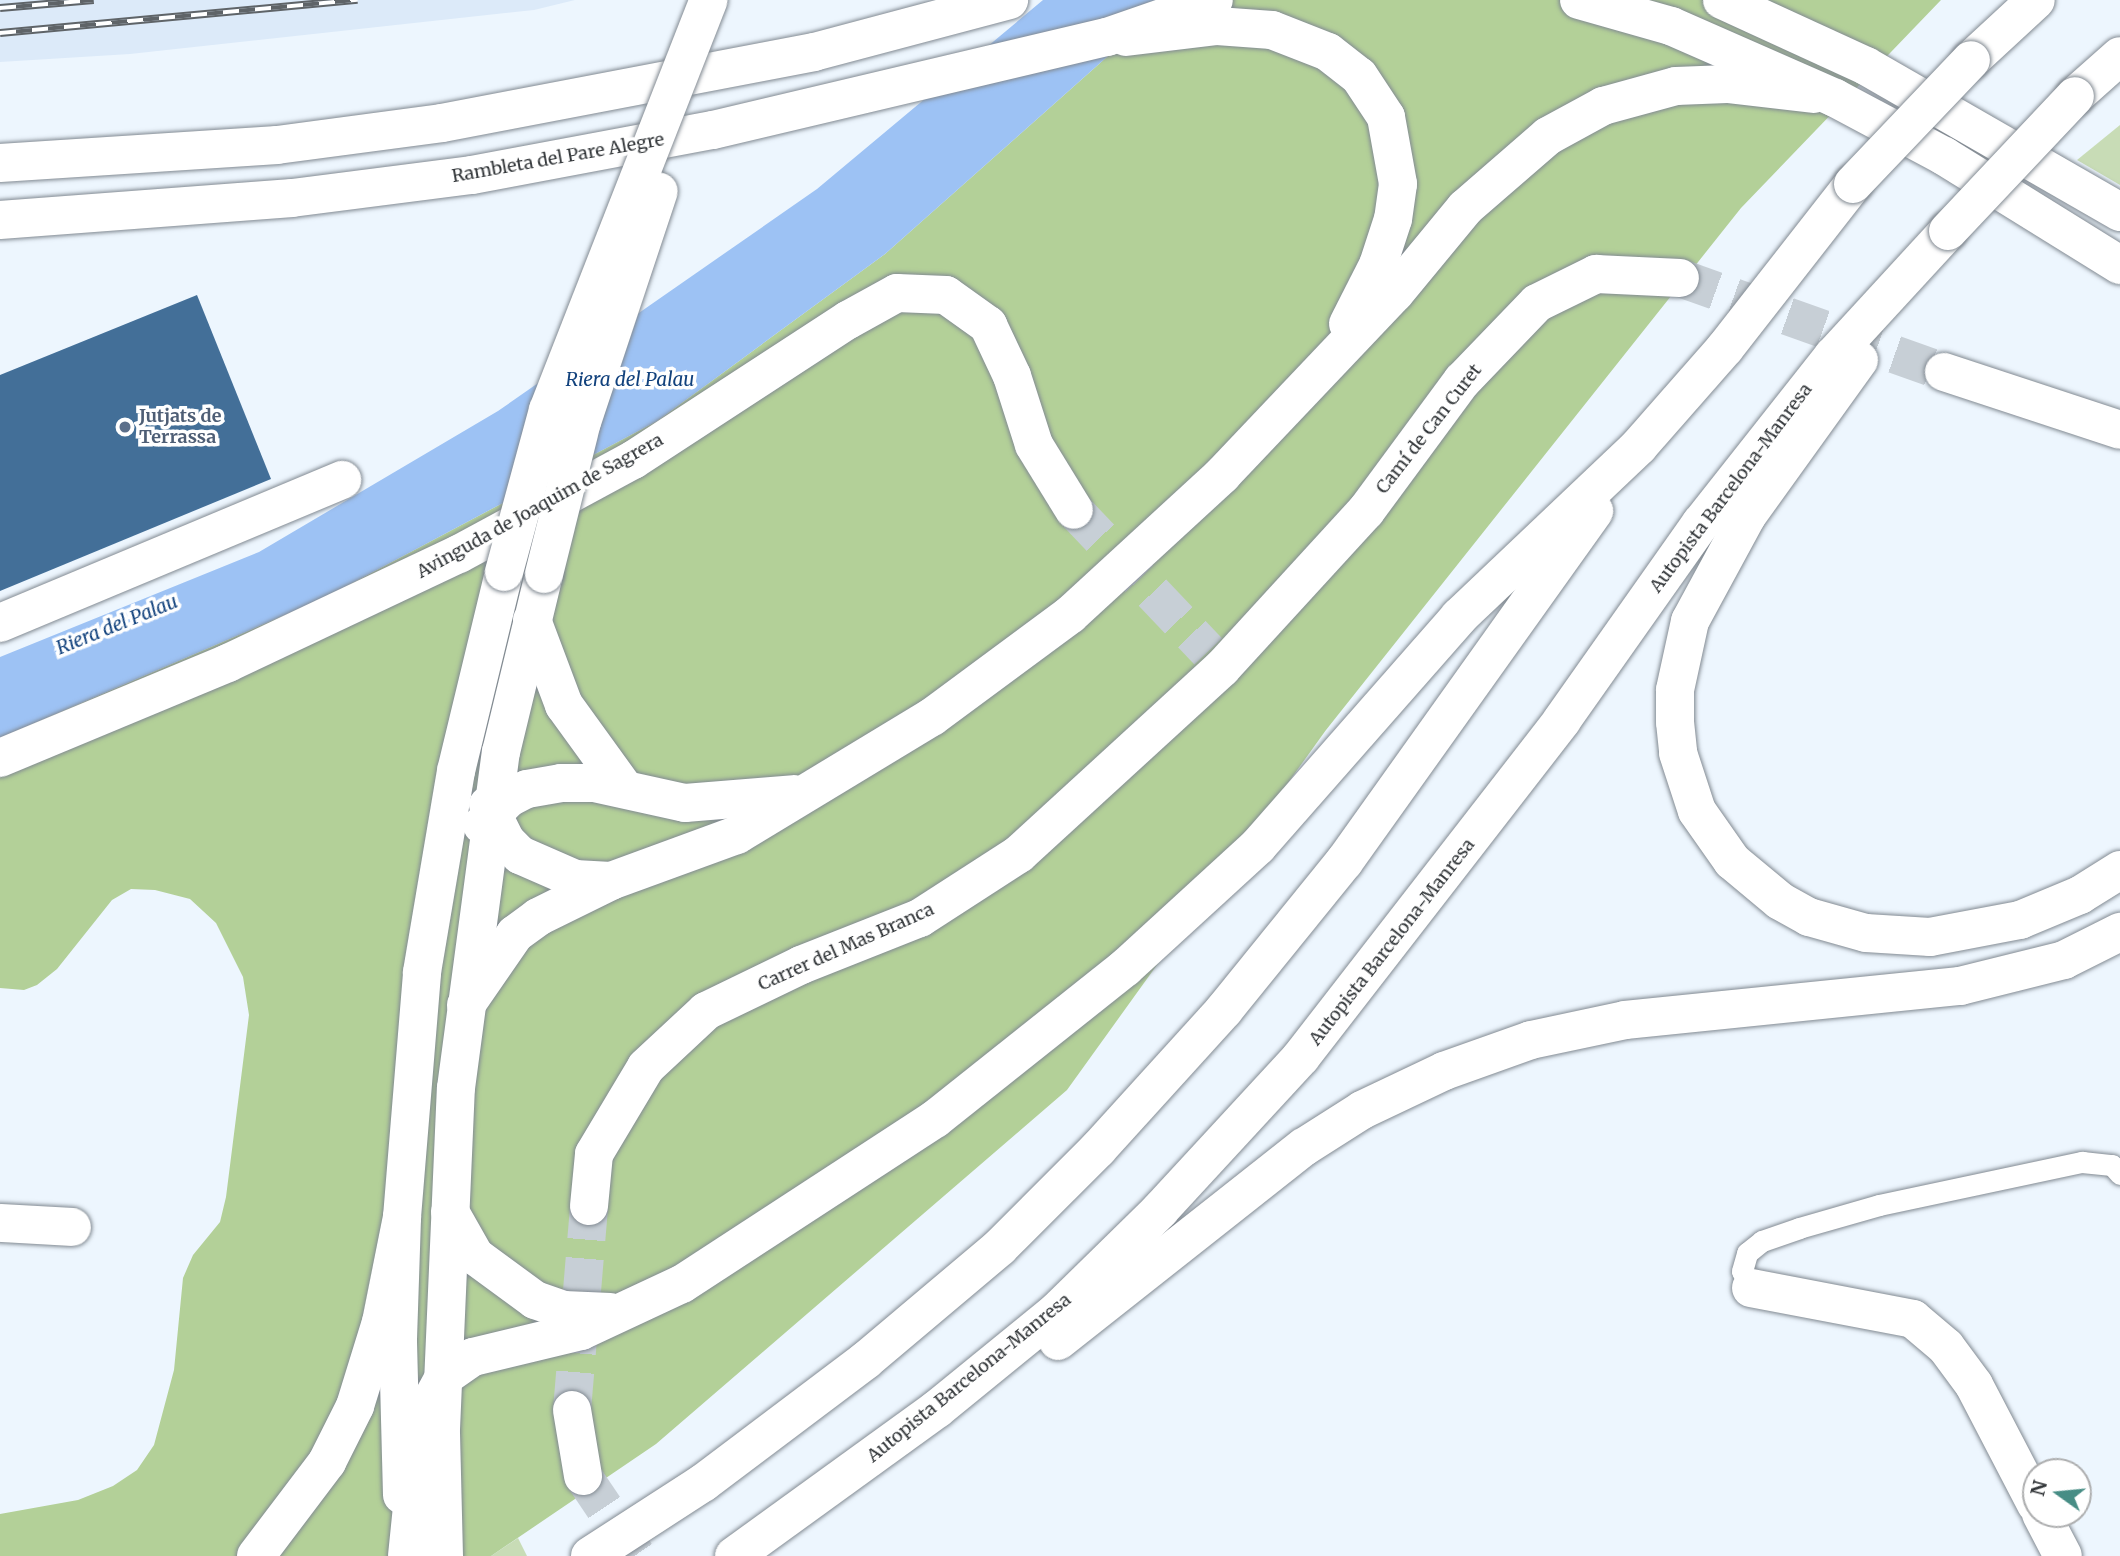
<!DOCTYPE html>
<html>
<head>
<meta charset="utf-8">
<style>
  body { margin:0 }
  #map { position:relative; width:2120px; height:1556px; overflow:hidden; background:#edf6fe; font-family:Merriweather,serif }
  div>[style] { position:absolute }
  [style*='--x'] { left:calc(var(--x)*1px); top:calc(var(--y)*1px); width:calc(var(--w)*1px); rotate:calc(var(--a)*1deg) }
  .built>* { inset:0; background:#dceaf9 }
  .green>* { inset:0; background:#c8dcb6 }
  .forest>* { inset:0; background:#b3d098 }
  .water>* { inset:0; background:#9dc2f4 }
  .building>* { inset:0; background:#436f98 }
  .street-tunnel>* { height:38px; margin-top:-19px; transform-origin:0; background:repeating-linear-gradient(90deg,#c7cfd6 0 38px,transparent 0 57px) }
  .roads { filter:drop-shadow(0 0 2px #828a92) drop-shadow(0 0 2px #828a92) }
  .lane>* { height:21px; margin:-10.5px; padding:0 10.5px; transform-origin:10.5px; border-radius:10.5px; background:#fff }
  .street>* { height:38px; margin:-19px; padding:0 19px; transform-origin:19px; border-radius:19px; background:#fff }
  .secondary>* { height:38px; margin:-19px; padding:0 19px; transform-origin:19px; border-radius:19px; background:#fff }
  .primary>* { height:38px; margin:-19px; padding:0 19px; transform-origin:19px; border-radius:19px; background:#fff }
  .highway>* { height:38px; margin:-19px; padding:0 19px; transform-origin:19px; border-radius:19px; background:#fff }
  .rail>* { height:8px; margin-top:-4px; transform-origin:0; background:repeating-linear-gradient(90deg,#fff 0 16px,#5f6468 0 32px); box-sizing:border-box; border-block:2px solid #5f6468 }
  .bridges { filter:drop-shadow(0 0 2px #828a92) drop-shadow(0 0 2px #828a92) }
  .primary-bridge>* { height:38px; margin:-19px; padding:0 19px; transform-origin:19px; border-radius:19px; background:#fff }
  .highway-bridge>* { height:38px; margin:-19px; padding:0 19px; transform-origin:19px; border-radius:19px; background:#fff }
  .dots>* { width:19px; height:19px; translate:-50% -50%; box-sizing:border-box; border:4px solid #fff; border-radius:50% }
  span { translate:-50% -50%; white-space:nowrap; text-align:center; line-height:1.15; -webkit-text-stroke:7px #fff; paint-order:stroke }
  .street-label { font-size:18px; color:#313538 }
  .service-label { font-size:18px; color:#4e5e75; font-weight:700 }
  .left { translate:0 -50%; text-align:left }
  .water-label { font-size:19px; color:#12427d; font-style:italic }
  .north { position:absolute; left:2022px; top:1458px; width:70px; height:70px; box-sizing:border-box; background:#fff; border:2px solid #adaeaf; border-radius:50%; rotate:285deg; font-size:19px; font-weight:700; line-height:28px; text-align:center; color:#313538 }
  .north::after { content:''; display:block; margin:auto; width:24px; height:32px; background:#478d85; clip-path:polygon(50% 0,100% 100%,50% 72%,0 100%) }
</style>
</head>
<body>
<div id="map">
  <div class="built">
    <div style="clip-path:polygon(0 0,575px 0,534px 10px,130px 54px,0 62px)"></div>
  </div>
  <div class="green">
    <div style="clip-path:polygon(2120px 125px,2120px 185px,2077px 160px)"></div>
    <div style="clip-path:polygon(518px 1538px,527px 1556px,491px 1556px)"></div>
  </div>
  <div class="forest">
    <div style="clip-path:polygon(1171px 0,1941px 0,1741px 208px,1326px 730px,1067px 1090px,656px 1444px,491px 1556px,0 1556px,0 1514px,78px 1500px,113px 1486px,137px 1470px,154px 1445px,174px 1370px,183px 1278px,193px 1255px,220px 1222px,226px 1197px,249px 1015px,243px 977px,216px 923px,190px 899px,155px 890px,131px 889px,112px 900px,57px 969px,37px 985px,24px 990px,0 988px,0 738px,324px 598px,657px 421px,885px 254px)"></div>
  </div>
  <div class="water">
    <div style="clip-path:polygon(1043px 0,1171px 0,885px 254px,657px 421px,324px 598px,0 738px,0 657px,259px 552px,498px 411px,817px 189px)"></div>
  </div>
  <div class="building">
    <div style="clip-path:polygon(197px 295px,271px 479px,0 591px,0 375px)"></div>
  </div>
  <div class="street-tunnel">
    <div style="--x:1680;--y:278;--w:280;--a:19.6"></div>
    <div style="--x:1074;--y:510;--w:195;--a:46.5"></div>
    <div style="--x:572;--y:1410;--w:205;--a:-85.2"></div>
    <div style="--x:583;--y:1476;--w:97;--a:56"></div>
  </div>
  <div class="roads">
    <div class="lane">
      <div style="--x:1751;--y:1288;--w:19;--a:-118"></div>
      <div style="--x:1742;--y:1271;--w:19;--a:-74"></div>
      <div style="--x:1747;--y:1253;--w:19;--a:-39"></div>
      <div style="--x:1762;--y:1241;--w:39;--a:-19"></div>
      <div style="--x:1799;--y:1228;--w:83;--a:-16"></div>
      <div style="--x:1879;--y:1205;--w:208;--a:-12"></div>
      <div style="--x:2082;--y:1162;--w:30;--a:6"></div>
      <div style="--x:2112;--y:1165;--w:12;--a:48"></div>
    </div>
    <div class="street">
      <div style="--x:1944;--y:372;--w:185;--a:18.2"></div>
      <div style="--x:0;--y:623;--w:371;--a:-22.7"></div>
      <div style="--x:0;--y:758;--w:247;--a:-22.6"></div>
      <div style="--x:228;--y:663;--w:255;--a:-25.3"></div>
      <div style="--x:459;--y:554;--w:198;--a:-28.4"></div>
      <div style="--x:633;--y:460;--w:257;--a:-33.1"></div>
      <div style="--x:848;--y:320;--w:56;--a:-28.9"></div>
      <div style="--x:897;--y:293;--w:49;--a:2.3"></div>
      <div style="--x:946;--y:295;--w:52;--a:35.5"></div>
      <div style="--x:988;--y:325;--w:56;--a:64.8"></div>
      <div style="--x:1012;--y:376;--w:72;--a:72.3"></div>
      <div style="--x:1034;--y:445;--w:76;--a:58.4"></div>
      <div style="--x:589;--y:1206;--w:52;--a:-84.5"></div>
      <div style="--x:594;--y:1154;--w:101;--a:-59.1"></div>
      <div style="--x:646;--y:1067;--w:82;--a:-43"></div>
      <div style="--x:706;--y:1011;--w:106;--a:-25.8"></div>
      <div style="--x:801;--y:965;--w:128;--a:-21.6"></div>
      <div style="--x:920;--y:918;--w:118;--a:-32.9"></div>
      <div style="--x:1019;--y:854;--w:275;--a:-42.5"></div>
      <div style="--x:1222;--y:668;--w:213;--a:-47.5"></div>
      <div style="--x:1366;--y:511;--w:162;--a:-53.6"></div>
      <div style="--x:1462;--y:381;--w:108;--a:-46.1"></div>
      <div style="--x:1537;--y:303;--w:66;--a:-26.2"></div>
      <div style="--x:1596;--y:274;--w:84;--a:2.7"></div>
      <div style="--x:0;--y:1223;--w:72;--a:3.2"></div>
      <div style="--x:1751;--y:1288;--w:165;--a:10.8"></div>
      <div style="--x:1913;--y:1319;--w:43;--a:40.3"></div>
      <div style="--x:1946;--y:1347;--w:47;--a:53.6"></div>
      <div style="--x:1974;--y:1385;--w:134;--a:62.5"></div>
      <div style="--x:572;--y:1410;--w:67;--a:80.5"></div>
      <div style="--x:2041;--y:1514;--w:47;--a:62.4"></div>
    </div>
    <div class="secondary">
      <div style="--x:0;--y:163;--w:278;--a:-3.7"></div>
      <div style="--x:277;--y:145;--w:166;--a:-7.6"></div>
      <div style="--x:442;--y:123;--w:379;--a:-10.8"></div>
      <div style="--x:814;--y:52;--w:202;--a:-14.9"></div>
      <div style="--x:0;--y:220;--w:293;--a:-4.3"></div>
      <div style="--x:292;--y:198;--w:181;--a:-7.3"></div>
      <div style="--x:472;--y:175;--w:245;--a:-10.6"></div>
      <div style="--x:713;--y:130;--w:405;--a:-13.3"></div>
    </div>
    <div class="primary">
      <div style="--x:1126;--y:37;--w:92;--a:-6.9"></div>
      <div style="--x:1217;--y:26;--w:55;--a:4.2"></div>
      <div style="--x:1272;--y:30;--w:60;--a:21.4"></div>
      <div style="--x:1328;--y:52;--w:39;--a:38"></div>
      <div style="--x:1359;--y:76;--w:49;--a:56.6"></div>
      <div style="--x:1386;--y:117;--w:68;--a:79.8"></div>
      <div style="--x:1398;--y:184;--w:35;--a:98"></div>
      <div style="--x:1393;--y:219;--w:48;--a:108.1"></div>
      <div style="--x:1378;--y:265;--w:66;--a:117"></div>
      <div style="--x:532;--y:620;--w:91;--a:69.4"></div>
      <div style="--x:564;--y:705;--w:102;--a:54.1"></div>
      <div style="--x:488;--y:805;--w:40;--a:63.4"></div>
      <div style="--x:506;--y:841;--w:20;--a:45"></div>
      <div style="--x:520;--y:855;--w:60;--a:23.6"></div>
      <div style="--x:575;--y:879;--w:36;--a:3"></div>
      <div style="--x:482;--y:825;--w:38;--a:-45"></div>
      <div style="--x:509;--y:798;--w:20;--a:-27"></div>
      <div style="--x:527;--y:789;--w:35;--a:-10"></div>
      <div style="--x:561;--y:783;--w:33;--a:0"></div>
      <div style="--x:594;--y:783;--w:93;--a:12.4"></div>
      <div style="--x:685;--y:803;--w:109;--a:-4.7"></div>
      <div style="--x:466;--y:1005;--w:86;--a:-55.4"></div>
      <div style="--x:515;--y:934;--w:29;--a:-36"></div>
      <div style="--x:538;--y:917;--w:81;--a:-26.3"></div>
      <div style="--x:611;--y:881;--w:134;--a:-20.1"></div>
      <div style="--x:737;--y:835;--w:228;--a:-31.2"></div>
      <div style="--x:932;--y:717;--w:172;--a:-36.5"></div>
      <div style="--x:1070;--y:615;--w:207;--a:-42.6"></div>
      <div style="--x:1222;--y:475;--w:251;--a:-46.5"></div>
      <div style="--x:1395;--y:293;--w:110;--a:-50.5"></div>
      <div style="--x:1465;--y:208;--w:110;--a:-40.9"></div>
      <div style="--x:1548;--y:136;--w:63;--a:-28.6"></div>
      <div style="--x:1603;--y:106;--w:76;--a:-15.3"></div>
      <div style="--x:1676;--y:86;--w:51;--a:-2.2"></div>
      <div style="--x:1727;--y:84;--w:87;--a:6.6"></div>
      <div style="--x:402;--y:1495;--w:156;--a:-91.5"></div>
      <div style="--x:398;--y:1339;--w:122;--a:-88.1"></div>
      <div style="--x:402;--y:1217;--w:246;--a:-85.3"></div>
      <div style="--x:422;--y:972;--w:204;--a:-80.4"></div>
      <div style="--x:456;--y:771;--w:205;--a:-76.4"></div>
      <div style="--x:444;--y:1556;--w:127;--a:-91.4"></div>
      <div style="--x:441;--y:1429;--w:341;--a:-87.5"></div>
      <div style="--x:456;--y:1088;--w:339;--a:-82.4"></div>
      <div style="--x:501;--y:752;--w:183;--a:-76.4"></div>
    </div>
    <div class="highway">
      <div style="--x:1579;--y:0;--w:96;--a:15.8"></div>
      <div style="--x:1671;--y:26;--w:179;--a:23.7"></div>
      <div style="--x:1835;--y:98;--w:123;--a:28"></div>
      <div style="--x:1944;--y:156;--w:207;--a:31.8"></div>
      <div style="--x:1722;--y:0;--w:158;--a:24.6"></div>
      <div style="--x:1866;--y:66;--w:293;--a:29.9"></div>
      <div style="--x:1107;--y:37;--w:113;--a:-19.1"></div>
      <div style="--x:1971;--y:60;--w:88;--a:-42.7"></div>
      <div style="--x:2075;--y:96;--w:60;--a:-41.6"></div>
      <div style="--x:1859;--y:360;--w:192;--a:125.7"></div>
      <div style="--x:1747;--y:516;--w:119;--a:118.5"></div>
      <div style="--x:1690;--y:621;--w:71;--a:102.3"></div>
      <div style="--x:1675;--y:690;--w:32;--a:90"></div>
      <div style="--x:1675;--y:722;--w:31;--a:84"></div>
      <div style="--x:1678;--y:753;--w:61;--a:71.9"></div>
      <div style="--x:1697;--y:811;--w:61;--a:55"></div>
      <div style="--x:1732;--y:861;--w:62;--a:39.8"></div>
      <div style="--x:1780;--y:901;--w:33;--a:29"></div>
      <div style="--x:1809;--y:917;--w:59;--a:15.7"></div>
      <div style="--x:1866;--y:933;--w:64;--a:3.6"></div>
      <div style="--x:1930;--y:937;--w:92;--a:-10.7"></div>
      <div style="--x:2020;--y:920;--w:65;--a:-22.6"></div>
      <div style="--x:2080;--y:895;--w:47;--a:-32"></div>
      <div style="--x:450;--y:1212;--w:51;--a:60.4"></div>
      <div style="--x:475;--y:1256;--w:74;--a:36.3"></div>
      <div style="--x:535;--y:1300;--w:31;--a:19"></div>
      <div style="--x:564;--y:1310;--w:46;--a:2.5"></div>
      <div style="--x:1058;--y:1341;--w:313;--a:-38.3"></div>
      <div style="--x:1304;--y:1147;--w:69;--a:-32.5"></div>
      <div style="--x:1362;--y:1110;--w:91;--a:-25.4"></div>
      <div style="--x:1444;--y:1071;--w:92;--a:-19.6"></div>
      <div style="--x:1531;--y:1040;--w:96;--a:-12"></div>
      <div style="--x:1625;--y:1020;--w:337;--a:-5.8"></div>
      <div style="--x:1960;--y:986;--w:107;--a:-14"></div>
      <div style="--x:2064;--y:960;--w:63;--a:-26.6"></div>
      <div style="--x:256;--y:1556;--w:118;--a:-52.9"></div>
      <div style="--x:327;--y:1462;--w:63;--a:-63.4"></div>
      <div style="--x:355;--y:1406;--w:88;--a:-72.8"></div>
      <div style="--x:381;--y:1322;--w:107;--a:-78.7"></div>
      <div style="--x:407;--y:1556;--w:138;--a:-84.2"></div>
      <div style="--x:421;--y:1419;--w:48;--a:-61.3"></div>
      <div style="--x:444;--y:1377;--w:35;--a:-35"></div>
      <div style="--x:473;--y:1357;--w:111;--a:-13.5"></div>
      <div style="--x:581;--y:1331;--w:111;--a:-25"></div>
      <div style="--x:682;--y:1284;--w:302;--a:-33.1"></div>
      <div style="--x:935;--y:1119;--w:243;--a:-38.5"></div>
      <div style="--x:1125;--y:968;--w:180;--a:-42.5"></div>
      <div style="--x:1258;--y:846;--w:305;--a:-48.7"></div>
      <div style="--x:1459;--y:617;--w:248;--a:-43.5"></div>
      <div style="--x:1639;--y:446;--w:130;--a:-48.7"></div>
      <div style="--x:1725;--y:348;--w:208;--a:-52"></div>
      <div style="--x:590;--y:1556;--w:135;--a:-32.9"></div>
      <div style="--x:703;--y:1483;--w:204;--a:-37"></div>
      <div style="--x:866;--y:1360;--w:175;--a:-40.1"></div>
      <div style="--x:1000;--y:1247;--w:139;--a:-45"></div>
      <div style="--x:1098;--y:1149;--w:188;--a:-47.8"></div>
      <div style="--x:1224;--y:1010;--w:191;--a:-51"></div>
      <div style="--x:1344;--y:862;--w:431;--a:-54.5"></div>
      <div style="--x:734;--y:1556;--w:251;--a:-35.9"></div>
      <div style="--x:937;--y:1409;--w:154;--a:-39.2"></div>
      <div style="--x:1056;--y:1312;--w:146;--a:-44.4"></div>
      <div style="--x:1160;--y:1210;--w:208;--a:-47.3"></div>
      <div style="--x:1301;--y:1057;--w:426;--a:-52.2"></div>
      <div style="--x:1562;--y:720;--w:241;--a:-54.8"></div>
      <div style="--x:1701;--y:523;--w:213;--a:-51.7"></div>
      <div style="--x:1833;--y:356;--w:170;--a:-47.4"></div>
    </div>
  </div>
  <div class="rail">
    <div style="--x:0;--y:8;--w:94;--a:-4.9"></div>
    <div style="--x:0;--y:33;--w:359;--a:-5.3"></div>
  </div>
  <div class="bridges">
    <div class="primary-bridge">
      <div style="--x:504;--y:572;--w:168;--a:-74.8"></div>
      <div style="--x:548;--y:410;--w:440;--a:-68.6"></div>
      <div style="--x:544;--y:574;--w:157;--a:-76"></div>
      <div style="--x:582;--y:422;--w:243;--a:-71.6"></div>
    </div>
    <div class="highway-bridge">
      <div style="--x:1853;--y:184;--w:171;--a:-46.4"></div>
      <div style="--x:1948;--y:231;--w:185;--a:-46.7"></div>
    </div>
  </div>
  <div class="dots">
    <div style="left:125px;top:427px;background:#5c6f8a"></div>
  </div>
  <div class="street-label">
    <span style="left:558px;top:158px;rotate:-10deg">Rambleta del Pare Alegre</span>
    <span style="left:1429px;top:429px;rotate:-52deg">Camí de Can Curet</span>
    <span style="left:1731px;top:488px;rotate:-53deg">Autopista Barcelona-Manresa</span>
    <span style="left:540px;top:506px;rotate:-29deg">Avinguda de Joaquim de Sagrera</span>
    <span style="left:1392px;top:942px;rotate:-52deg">Autopista Barcelona-Manresa</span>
    <span style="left:846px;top:947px;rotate:-24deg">Carrer del Mas Branca</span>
    <span style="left:969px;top:1378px;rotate:-39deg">Autopista Barcelona-Manresa</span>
  </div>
  <div class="service-label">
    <span class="left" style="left:139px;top:427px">Jutjats de<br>Terrassa</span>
  </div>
  <div class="water-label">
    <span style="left:630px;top:380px">Riera del Palau</span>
    <span style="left:117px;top:625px;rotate:-22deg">Riera del Palau</span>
  </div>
  <div class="north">N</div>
</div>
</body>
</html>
